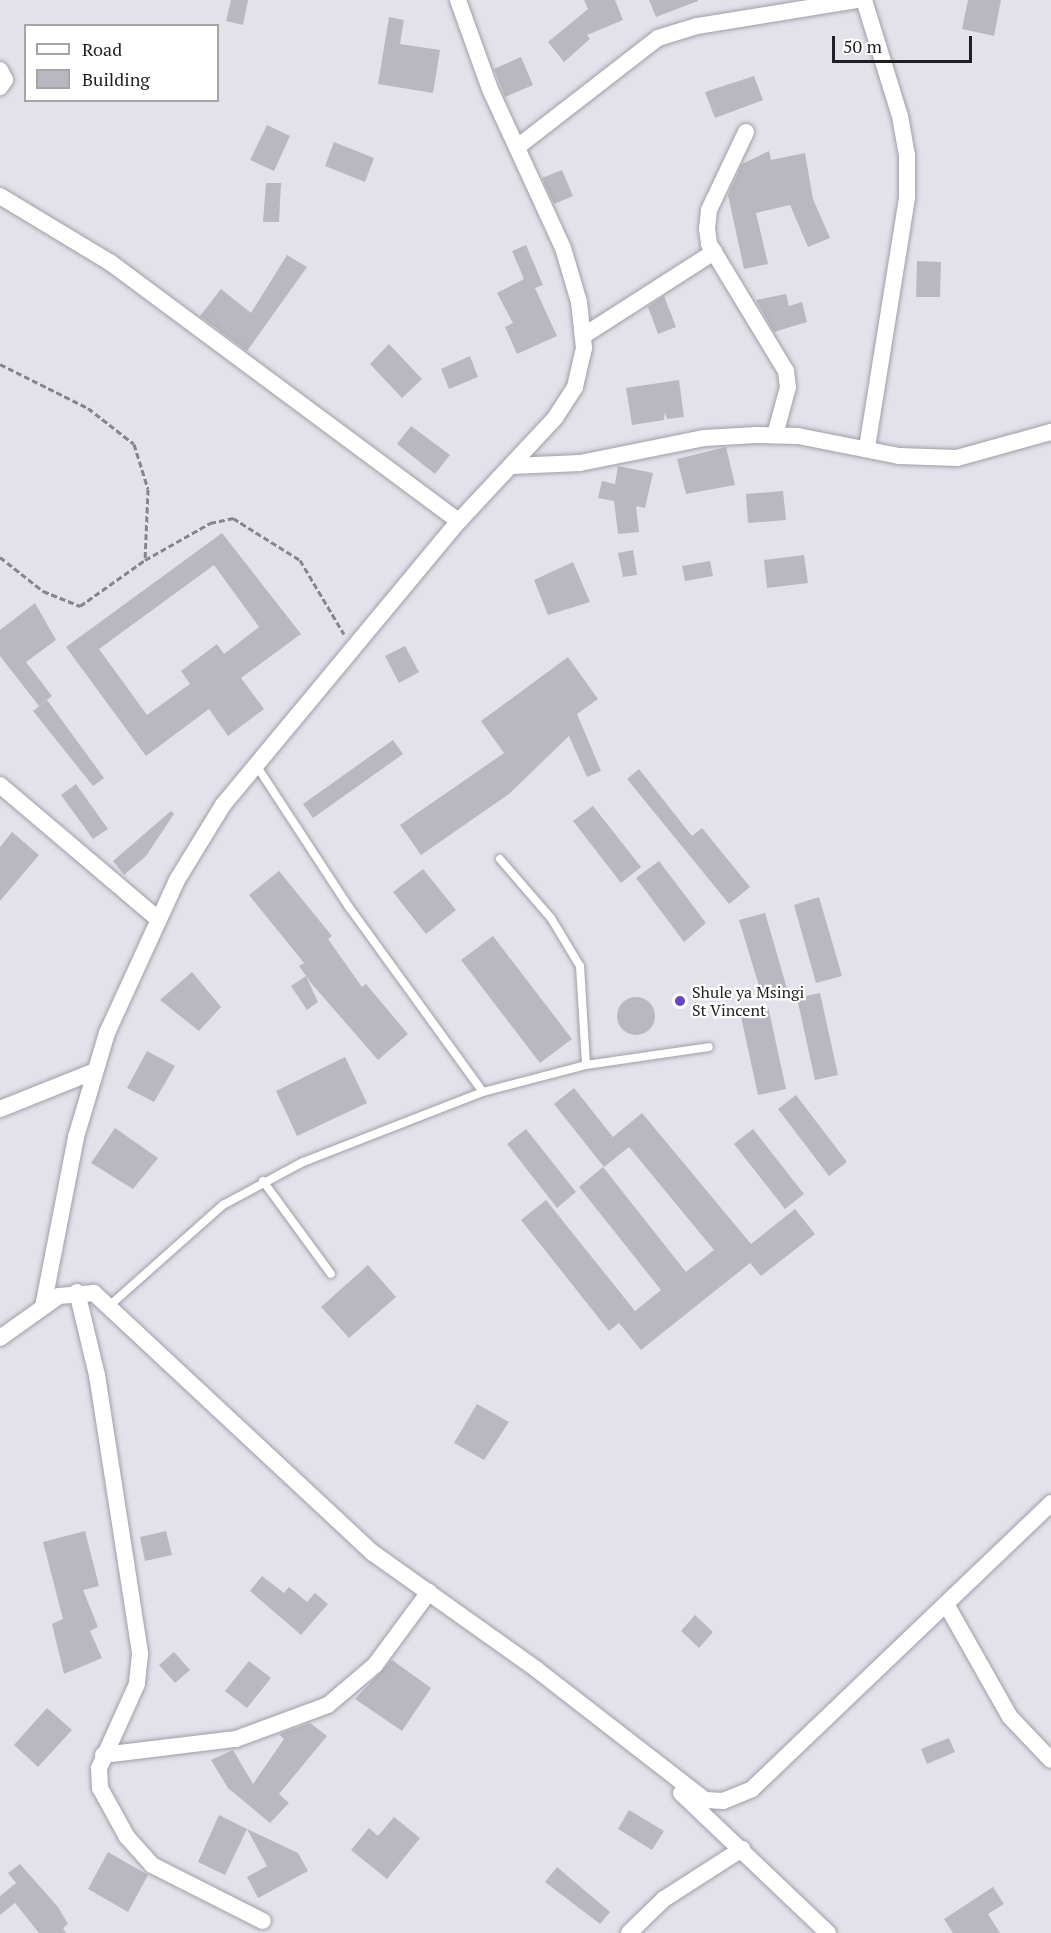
<!DOCTYPE html>
<html>
<head>
<meta charset="utf-8">
<style>
  body { margin:0 }
  #map { position:relative; width:1051px; height:1933px; overflow:hidden; background:#e3e2eb; font-family:"PT Serif",serif }
  div>[style] { position:absolute }
  [style*='--x'] { left:calc(var(--x)*1px); top:calc(var(--y)*1px); width:calc(var(--w)*1px); rotate:calc(var(--a)*1deg) }
  .building>* { inset:0; background:#b9b8c1 }
  .round { border-radius:50% }
  .path>* { height:3px; margin-top:-1.5px; transform-origin:0; background:repeating-linear-gradient(90deg,#86858b 0 6px,transparent 0 9px) }
  .roads { filter:drop-shadow(0 0 2px #9f9ea7) drop-shadow(0 0 2px #9f9ea7) }
  .service>* { height:8px; margin:-4px; padding:0 4px; transform-origin:4px; border-radius:4px; background:#fff }
  .minor>* { height:16px; margin:-8px; padding:0 8px; transform-origin:8px; border-radius:8px; background:#fff }
  .dots>* { width:16px; height:16px; translate:-50% -50%; box-sizing:border-box; border:3px solid #fff; border-radius:50% }
  span { translate:-50% -50%; white-space:nowrap; text-align:center; line-height:1.15; -webkit-text-stroke:4.5px #fff; paint-order:stroke }
  .poi-label { font-size:16px; color:#1f1e22 }
  .left { translate:0 -50%; text-align:left }
  .legend { position:absolute; left:24px; top:24px; width:195px; height:78px; box-sizing:border-box; background:#fff; border:2px solid #a5a5a7; margin:0; padding:8px 10px; list-style:none; font-size:18px; color:#1f1e22 }
  .legend li { display:flex; align-items:center; gap:12px; height:30px }
  .legend b { width:30px; border:2px solid #a5a5a7 }
  .scale { position:absolute; left:832px; top:36px; width:140px; height:27px; box-sizing:border-box; border:3px solid #1f1e22; border-top:0; padding-left:8px; font-size:18px; line-height:21px; white-space:nowrap; color:#1f1e22; -webkit-text-stroke:4px #fff; paint-order:stroke }
</style>
</head>
<body>
<div id="map">
  <div class="building">
    <div style="clip-path:polygon(231px 0,248px 0,243px 25px,226px 21px)"></div>
    <div style="clip-path:polygon(584px 0,615px 0,623px 20px,587px 35px,590px 39px,564px 62px,548px 42px,588px 9px)"></div>
    <div style="clip-path:polygon(649px 0,698px 0,698px 1px,656px 17px)"></div>
    <div style="clip-path:polygon(968px 0,1001px 0,994px 36px,962px 29px)"></div>
    <div style="clip-path:polygon(389px 17px,404px 20px,400px 44px,440px 50px,433px 93px,378px 84px)"></div>
    <div style="clip-path:polygon(521px 57px,533px 85px,505px 97px,494px 69px)"></div>
    <div style="clip-path:polygon(754px 76px,763px 100px,715px 118px,705px 92px)"></div>
    <div style="clip-path:polygon(267px 125px,290px 136px,274px 171px,250px 160px)"></div>
    <div style="clip-path:polygon(334px 142px,374px 158px,365px 182px,325px 166px)"></div>
    <div style="clip-path:polygon(769px 151px,771px 160px,805px 153px,813px 199px,830px 238px,808px 247px,790px 205px,756px 213px,768px 264px,744px 269px,728px 195px,742px 164px)"></div>
    <div style="clip-path:polygon(562px 170px,573px 196px,554px 204px,542px 178px)"></div>
    <div style="clip-path:polygon(266px 183px,281px 183px,279px 222px,263px 222px)"></div>
    <div style="clip-path:polygon(526px 245px,543px 285px,535px 288px,557px 336px,517px 354px,505px 327px,513px 323px,497px 293px,524px 279px,512px 251px)"></div>
    <div style="clip-path:polygon(287px 255px,307px 267px,247px 351px,200px 316px,221px 289px,251px 313px)"></div>
    <div style="clip-path:polygon(917px 261px,941px 262px,940px 297px,916px 297px)"></div>
    <div style="clip-path:polygon(786px 294px,789px 306px,802px 302px,807px 322px,774px 332px,756px 300px)"></div>
    <div style="clip-path:polygon(664px 296px,676px 327px,658px 334px,648px 307px)"></div>
    <div style="clip-path:polygon(389px 344px,422px 379px,402px 398px,370px 364px)"></div>
    <div style="clip-path:polygon(470px 356px,478px 377px,449px 389px,441px 369px)"></div>
    <div style="clip-path:polygon(679px 380px,684px 417px,667px 419px,665px 412px,664px 420px,632px 425px,626px 388px)"></div>
    <div style="clip-path:polygon(411px 426px,450px 455px,435px 474px,397px 444px)"></div>
    <div style="clip-path:polygon(726px 447px,735px 485px,686px 494px,677px 459px)"></div>
    <div style="clip-path:polygon(618px 466px,653px 473px,645px 508px,636px 506px,639px 532px,618px 534px,614px 501px,598px 498px,602px 481px,615px 484px)"></div>
    <div style="clip-path:polygon(783px 491px,786px 520px,748px 523px,746px 494px)"></div>
    <div style="clip-path:polygon(evenodd,222px 533px,301px 634px,241px 678px,264px 709px,228px 736px,209px 709px,146px 756px,66px 647px,222px 533px,214px 565px,259px 627px,224px 654px,217px 644px,181px 671px,190px 684px,147px 715px,99px 649px,214px 565px)"></div>
    <div style="clip-path:polygon(633px 550px,637px 575px,623px 577px,618px 553px)"></div>
    <div style="clip-path:polygon(804px 555px,808px 583px,767px 588px,764px 560px)"></div>
    <div style="clip-path:polygon(710px 561px,713px 576px,685px 581px,682px 566px)"></div>
    <div style="clip-path:polygon(573px 562px,590px 602px,548px 615px,534px 580px)"></div>
    <div style="clip-path:polygon(35px 603px,56px 640px,26px 662px,52px 696px,39px 706px,0 656px,0 630px)"></div>
    <div style="clip-path:polygon(405px 646px,419px 672px,399px 683px,385px 656px)"></div>
    <div style="clip-path:polygon(568px 657px,598px 699px,577px 714px,601px 771px,587px 777px,569px 736px,509px 794px,421px 855px,400px 825px,504px 753px,481px 721px)"></div>
    <div style="clip-path:polygon(47px 700px,104px 778px,93px 786px,33px 711px)"></div>
    <div style="clip-path:polygon(393px 740px,403px 754px,313px 818px,303px 804px)"></div>
    <div style="clip-path:polygon(639px 769px,692px 836px,702px 828px,750px 887px,729px 904px,627px 779px)"></div>
    <div style="clip-path:polygon(76px 784px,108px 829px,93px 839px,61px 795px)"></div>
    <div style="clip-path:polygon(593px 806px,641px 867px,621px 883px,573px 821px)"></div>
    <div style="clip-path:polygon(171px 811px,174px 814px,146px 856px,124px 875px,113px 861px)"></div>
    <div style="clip-path:polygon(12px 832px,39px 855px,0 901px,0 847px)"></div>
    <div style="clip-path:polygon(659px 861px,706px 923px,684px 942px,636px 878px)"></div>
    <div style="clip-path:polygon(423px 869px,456px 910px,426px 934px,393px 892px)"></div>
    <div style="clip-path:polygon(279px 871px,332px 936px,328px 939px,362px 987px,366px 984px,408px 1034px,378px 1060px,311px 983px,299px 966px,304px 963px,249px 895px)"></div>
    <div style="clip-path:polygon(819px 897px,842px 976px,816px 983px,794px 905px)"></div>
    <div style="clip-path:polygon(765px 913px,788px 992px,763px 999px,739px 920px)"></div>
    <div style="clip-path:polygon(493px 936px,572px 1039px,540px 1063px,461px 960px)"></div>
    <div style="clip-path:polygon(192px 972px,221px 1007px,199px 1031px,160px 1000px)"></div>
    <div style="clip-path:polygon(306px 976px,318px 1002px,307px 1010px,291px 986px)"></div>
    <div style="clip-path:polygon(820px 993px,838px 1075px,815px 1080px,797px 998px)"></div>
    <div class="round" style="left:617px;top:997px;width:38px;height:38px"></div>
    <div style="clip-path:polygon(768px 1006px,786px 1089px,758px 1095px,740px 1012px)"></div>
    <div style="clip-path:polygon(147px 1051px,175px 1066px,154px 1102px,127px 1088px)"></div>
    <div style="clip-path:polygon(345px 1057px,367px 1103px,297px 1136px,276px 1091px)"></div>
    <div style="clip-path:polygon(574px 1088px,613px 1137px,642px 1113px,751px 1244px,795px 1209px,815px 1234px,761px 1276px,750px 1263px,641px 1350px,619px 1323px,609px 1331px,521px 1220px,546px 1200px,635px 1311px,661px 1290px,579px 1187px,603px 1167px,686px 1272px,714px 1250px,629px 1147px,604px 1167px,554px 1104px)"></div>
    <div style="clip-path:polygon(796px 1095px,847px 1162px,829px 1176px,778px 1109px)"></div>
    <div style="clip-path:polygon(115px 1128px,158px 1158px,133px 1189px,91px 1163px)"></div>
    <div style="clip-path:polygon(526px 1129px,576px 1192px,557px 1208px,507px 1144px)"></div>
    <div style="clip-path:polygon(753px 1129px,804px 1194px,785px 1209px,734px 1144px)"></div>
    <div style="clip-path:polygon(368px 1265px,396px 1297px,349px 1338px,321px 1307px)"></div>
    <div style="clip-path:polygon(477px 1404px,509px 1422px,484px 1460px,454px 1443px)"></div>
    <div style="clip-path:polygon(85px 1531px,99px 1586px,83px 1590px,98px 1627px,90px 1631px,102px 1658px,64px 1674px,52px 1624px,63px 1619px,43px 1542px)"></div>
    <div style="clip-path:polygon(166px 1531px,172px 1555px,145px 1561px,140px 1537px)"></div>
    <div style="clip-path:polygon(262px 1576px,284px 1593px,289px 1587px,307px 1602px,315px 1593px,328px 1604px,301px 1635px,250px 1591px)"></div>
    <div style="clip-path:polygon(695px 1615px,713px 1632px,699px 1648px,681px 1631px)"></div>
    <div style="clip-path:polygon(174px 1652px,190px 1670px,175px 1683px,159px 1665px)"></div>
    <div style="clip-path:polygon(392px 1660px,431px 1688px,402px 1731px,355px 1699px)"></div>
    <div style="clip-path:polygon(249px 1661px,271px 1678px,247px 1708px,225px 1691px)"></div>
    <div style="clip-path:polygon(47px 1708px,72px 1730px,38px 1767px,14px 1745px)"></div>
    <div style="clip-path:polygon(310px 1723px,327px 1736px,279px 1794px,289px 1803px,270px 1823px,228px 1788px,211px 1760px,233px 1750px,253px 1784px,284px 1739px,279px 1734px)"></div>
    <div style="clip-path:polygon(949px 1738px,955px 1752px,927px 1764px,921px 1749px)"></div>
    <div style="clip-path:polygon(629px 1810px,664px 1831px,652px 1850px,618px 1829px)"></div>
    <div style="clip-path:polygon(219px 1815px,247px 1829px,225px 1875px,198px 1862px)"></div>
    <div style="clip-path:polygon(394px 1817px,420px 1838px,387px 1879px,351px 1850px,369px 1828px,378px 1836px)"></div>
    <div style="clip-path:polygon(247px 1829px,298px 1853px,308px 1871px,258px 1898px,247px 1877px,267px 1866px)"></div>
    <div style="clip-path:polygon(108px 1852px,148px 1875px,128px 1912px,88px 1889px)"></div>
    <div style="clip-path:polygon(20px 1864px,58px 1907px,68px 1924px,63px 1928px,66px 1933px,39px 1933px,15px 1903px,0 1915px,0 1896px,16px 1883px,8px 1873px)"></div>
    <div style="clip-path:polygon(557px 1867px,610px 1912px,600px 1924px,545px 1882px)"></div>
    <div style="clip-path:polygon(993px 1887px,1004px 1904px,988px 1914px,1000px 1933px,953px 1933px,944px 1919px)"></div>
  </div>
  <div class="path">
    <div style="--x:0;--y:364;--w:98;--a:26.6"></div>
    <div style="--x:88;--y:408;--w:58;--a:38"></div>
    <div style="--x:134;--y:444;--w:47;--a:72.7"></div>
    <div style="--x:148;--y:489;--w:71;--a:92.4"></div>
    <div style="--x:0;--y:557;--w:55;--a:38.3"></div>
    <div style="--x:43;--y:591;--w:40;--a:22"></div>
    <div style="--x:80;--y:606;--w:80;--a:-35.3"></div>
    <div style="--x:145;--y:560;--w:75;--a:-29.6"></div>
    <div style="--x:210;--y:523;--w:24;--a:-12"></div>
    <div style="--x:233;--y:518;--w:79;--a:32.1"></div>
    <div style="--x:300;--y:560;--w:86;--a:59.3"></div>
  </div>
  <div class="roads">
    <div class="service">
      <div style="--x:256;--y:765;--w:170;--a:56.8"></div>
      <div style="--x:349;--y:907;--w:228;--a:54.1"></div>
      <div style="--x:500;--y:859;--w:78;--a:49.2"></div>
      <div style="--x:551;--y:918;--w:56;--a:58.9"></div>
      <div style="--x:580;--y:966;--w:99;--a:86.5"></div>
      <div style="--x:263;--y:1181;--w:115;--a:53.8"></div>
      <div style="--x:108;--y:1307;--w:154;--a:-41.6"></div>
      <div style="--x:223;--y:1205;--w:91;--a:-28.3"></div>
      <div style="--x:303;--y:1162;--w:193;--a:-21.3"></div>
      <div style="--x:483;--y:1092;--w:106;--a:-14.7"></div>
      <div style="--x:586;--y:1065;--w:124;--a:-8.3"></div>
    </div>
    <div class="minor">
      <div style="--x:864;--y:0;--w:121;--a:72.8"></div>
      <div style="--x:900;--y:116;--w:40;--a:80"></div>
      <div style="--x:907;--y:155;--w:43;--a:90"></div>
      <div style="--x:907;--y:198;--w:254;--a:99.1"></div>
      <div style="--x:0;--y:70;--w:11;--a:63"></div>
      <div style="--x:5;--y:80;--w:9;--a:126"></div>
      <div style="--x:746;--y:132;--w:86;--a:115.4"></div>
      <div style="--x:709;--y:210;--w:19;--a:96"></div>
      <div style="--x:707;--y:229;--w:15;--a:82"></div>
      <div style="--x:709;--y:244;--w:149;--a:58.8"></div>
      <div style="--x:786;--y:371;--w:16;--a:83"></div>
      <div style="--x:788;--y:387;--w:50;--a:105.2"></div>
      <div style="--x:520;--y:145;--w:175;--a:-37.8"></div>
      <div style="--x:658;--y:38;--w:41;--a:-17.1"></div>
      <div style="--x:697;--y:26;--w:163;--a:-9.2"></div>
      <div style="--x:0;--y:196;--w:130;--a:31.1"></div>
      <div style="--x:111;--y:263;--w:433;--a:36.6"></div>
      <div style="--x:583;--y:336;--w:156;--a:-32.7"></div>
      <div style="--x:512;--y:466;--w:68;--a:-2.5"></div>
      <div style="--x:580;--y:463;--w:126;--a:-11.4"></div>
      <div style="--x:704;--y:438;--w:52;--a:-3.3"></div>
      <div style="--x:756;--y:435;--w:42;--a:1.4"></div>
      <div style="--x:798;--y:436;--w:103;--a:11.2"></div>
      <div style="--x:899;--y:456;--w:58;--a:2"></div>
      <div style="--x:957;--y:458;--w:98;--a:-15.5"></div>
      <div style="--x:0;--y:785;--w:207;--a:40.3"></div>
      <div style="--x:0;--y:1109;--w:102;--a:-21.8"></div>
      <div style="--x:77;--y:1292;--w:85;--a:76.5"></div>
      <div style="--x:97;--y:1375;--w:282;--a:81.2"></div>
      <div style="--x:140;--y:1654;--w:30;--a:96"></div>
      <div style="--x:137;--y:1684;--w:92;--a:114.3"></div>
      <div style="--x:99;--y:1768;--w:20;--a:87"></div>
      <div style="--x:100;--y:1788;--w:56;--a:61.1"></div>
      <div style="--x:127;--y:1837;--w:38;--a:48"></div>
      <div style="--x:152;--y:1865;--w:124;--a:26.8"></div>
      <div style="--x:43;--y:1307;--w:173;--a:-79"></div>
      <div style="--x:76;--y:1137;--w:109;--a:-73.4"></div>
      <div style="--x:107;--y:1033;--w:168;--a:-65.4"></div>
      <div style="--x:177;--y:880;--w:88;--a:-58.5"></div>
      <div style="--x:223;--y:805;--w:369;--a:-50.3"></div>
      <div style="--x:459;--y:521;--w:141;--a:-47"></div>
      <div style="--x:555;--y:418;--w:37;--a:-57"></div>
      <div style="--x:575;--y:387;--w:40;--a:-77"></div>
      <div style="--x:584;--y:348;--w:46;--a:-96.2"></div>
      <div style="--x:579;--y:302;--w:56;--a:-106.5"></div>
      <div style="--x:563;--y:248;--w:175;--a:-114.7"></div>
      <div style="--x:490;--y:89;--w:95;--a:-109.8"></div>
      <div style="--x:0;--y:1338;--w:72;--a:-35.4"></div>
      <div style="--x:59;--y:1296;--w:35;--a:-5"></div>
      <div style="--x:94;--y:1293;--w:381;--a:43"></div>
      <div style="--x:373;--y:1553;--w:200;--a:35.4"></div>
      <div style="--x:536;--y:1669;--w:214;--a:37.8"></div>
      <div style="--x:705;--y:1800;--w:18;--a:3"></div>
      <div style="--x:723;--y:1801;--w:31;--a:-22"></div>
      <div style="--x:752;--y:1789;--w:414;--a:-43.7"></div>
      <div style="--x:946;--y:1604;--w:130;--a:60.5"></div>
      <div style="--x:1010;--y:1717;--w:59;--a:46.4"></div>
      <div style="--x:103;--y:1755;--w:134;--a:-6.9"></div>
      <div style="--x:236;--y:1739;--w:98;--a:-20.3"></div>
      <div style="--x:328;--y:1705;--w:62;--a:-40.4"></div>
      <div style="--x:375;--y:1665;--w:91;--a:-53.5"></div>
      <div style="--x:681;--y:1793;--w:203;--a:43.6"></div>
      <div style="--x:629;--y:1933;--w:49;--a:-44.2"></div>
      <div style="--x:664;--y:1899;--w:93;--a:-32.7"></div>
    </div>
  </div>
  <div class="dots">
    <div style="left:680px;top:1001px;background:#6745be"></div>
  </div>
  <div class="poi-label">
    <span class="left" style="left:692px;top:1001px">Shule ya Msingi<br>St Vincent</span>
  </div>
  <ul class="legend">
  <li><b style="height:8px;background:#fff"></b>Road</li>
  <li><b style="height:16px;background:#b9b8c1"></b>Building</li>
  </ul>
  <div class="scale">50 m</div>
</div>
</body>
</html>
